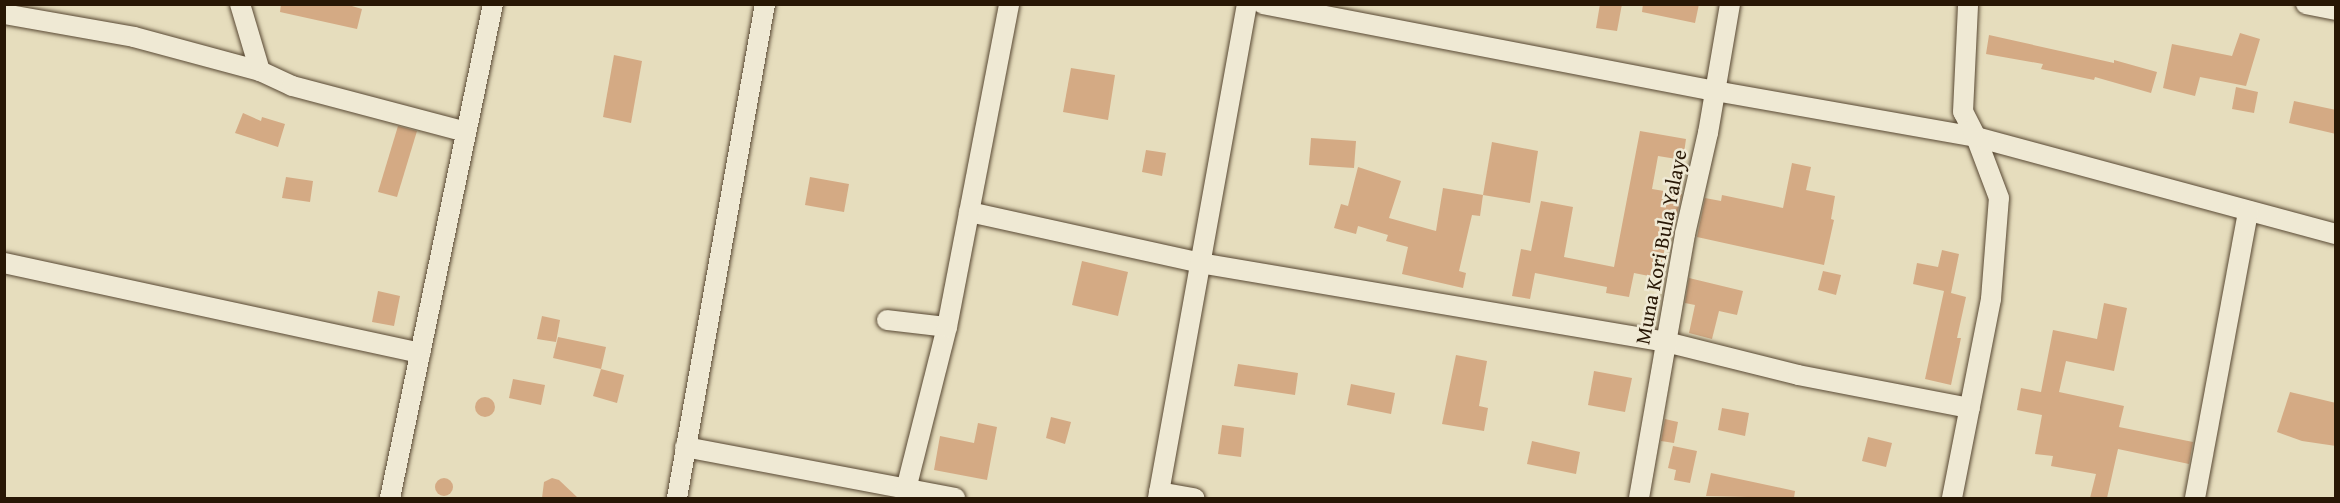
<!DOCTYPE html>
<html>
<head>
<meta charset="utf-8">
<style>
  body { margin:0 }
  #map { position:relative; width:2340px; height:503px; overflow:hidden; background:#e6ddbd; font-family:"Gentium Book Plus",serif }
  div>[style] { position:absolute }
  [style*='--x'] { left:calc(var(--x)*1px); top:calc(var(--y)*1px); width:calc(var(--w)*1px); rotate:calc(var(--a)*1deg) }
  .building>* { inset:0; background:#d4aa84 }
  .round { border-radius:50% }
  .roads { filter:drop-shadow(0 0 2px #584833) drop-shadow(0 0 2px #584833) }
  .street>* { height:20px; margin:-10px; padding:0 10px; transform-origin:10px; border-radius:10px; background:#efe9d4 }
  span { translate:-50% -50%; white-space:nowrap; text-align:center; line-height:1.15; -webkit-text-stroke:5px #efe9d4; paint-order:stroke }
  .street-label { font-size:21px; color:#281705 }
  .frame { position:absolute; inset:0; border:6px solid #281705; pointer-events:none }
</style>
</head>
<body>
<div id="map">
  <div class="building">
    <div style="clip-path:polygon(281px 4px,345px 4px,362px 9px,357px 29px,280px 12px)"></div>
    <div style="clip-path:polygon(1600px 4px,1622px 4px,1617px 31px,1596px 28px)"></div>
    <div style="clip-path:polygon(1643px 4px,1699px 4px,1695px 23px,1642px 12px)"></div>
    <div style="clip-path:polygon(2240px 33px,2260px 39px,2246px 86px,2200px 77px,2195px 96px,2163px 88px,2172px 44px,2232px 56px)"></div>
    <div style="clip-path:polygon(1989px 35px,2114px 63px,2114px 60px,2157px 72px,2151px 93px,2095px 77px,2094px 80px,2041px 69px,2043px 64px,1986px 54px)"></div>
    <div style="clip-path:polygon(614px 55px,642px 61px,631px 123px,603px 117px)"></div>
    <div style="clip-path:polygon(1071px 68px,1115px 75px,1108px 120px,1063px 112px)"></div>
    <div style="clip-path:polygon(2236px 87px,2258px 92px,2254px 113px,2232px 109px)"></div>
    <div style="clip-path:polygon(2294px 101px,2336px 110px,2336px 134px,2289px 123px)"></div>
    <div style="clip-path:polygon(243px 113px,261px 121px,262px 117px,285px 124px,278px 147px,235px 133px)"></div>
    <div style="clip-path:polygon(398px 126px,417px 131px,397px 197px,378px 192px)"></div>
    <div style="clip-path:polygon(1640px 131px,1686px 139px,1683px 160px,1658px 156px,1652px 189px,1682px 194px,1673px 231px,1668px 231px,1659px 278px,1634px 273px,1629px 297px,1606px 293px,1607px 287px,1535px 273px,1530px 299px,1512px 296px,1521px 249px,1531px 251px,1541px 201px,1573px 207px,1564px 257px,1614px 267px)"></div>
    <div style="clip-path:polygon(1311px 138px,1356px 141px,1354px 168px,1309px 165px)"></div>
    <div style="clip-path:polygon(1492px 142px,1538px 151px,1530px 203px,1483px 195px)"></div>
    <div style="clip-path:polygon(1146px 150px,1166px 153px,1162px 176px,1142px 172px)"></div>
    <div style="clip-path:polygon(1792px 163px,1811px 167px,1806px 190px,1835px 196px,1831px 219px,1834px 220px,1824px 265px,1697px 237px,1705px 198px,1721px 201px,1722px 195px,1783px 208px)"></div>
    <div style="clip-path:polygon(1358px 167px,1401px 181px,1389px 218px,1436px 231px,1443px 188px,1483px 195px,1480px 216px,1472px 215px,1459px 271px,1466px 273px,1463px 288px,1402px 274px,1408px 247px,1386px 241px,1388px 235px,1358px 226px,1356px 234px,1334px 228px,1341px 204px,1348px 206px)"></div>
    <div style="clip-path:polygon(286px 177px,313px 181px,310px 202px,282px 198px)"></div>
    <div style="clip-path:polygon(810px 177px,849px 184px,844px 212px,805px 205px)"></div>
    <div style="clip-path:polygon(1942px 250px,1959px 254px,1951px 293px,1966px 297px,1957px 338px,1961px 338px,1951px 385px,1925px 379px,1944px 291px,1913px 284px,1917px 263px,1938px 267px)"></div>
    <div style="clip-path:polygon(1082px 261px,1128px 272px,1118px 316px,1072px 305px)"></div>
    <div style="clip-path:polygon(1823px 271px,1841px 275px,1836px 295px,1818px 290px)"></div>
    <div style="clip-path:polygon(1689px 278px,1743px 291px,1737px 315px,1719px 311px,1712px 339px,1689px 333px,1695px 305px,1685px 303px)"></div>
    <div style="clip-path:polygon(378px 291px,400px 296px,394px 326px,372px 322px)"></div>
    <div style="clip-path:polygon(2104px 303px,2127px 308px,2114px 371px,2066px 361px,2059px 392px,2124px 406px,2119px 427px,2193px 442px,2189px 464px,2118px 449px,2107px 498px,2090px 498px,2096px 474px,2051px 466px,2053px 456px,2035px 454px,2042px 415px,2017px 410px,2021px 388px,2041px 392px,2053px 330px,2097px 339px)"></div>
    <div style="clip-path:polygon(542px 316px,560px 320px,556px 342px,537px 339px)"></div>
    <div style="clip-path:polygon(558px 337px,606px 347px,601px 369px,553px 358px)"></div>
    <div style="clip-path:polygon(1456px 355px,1487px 361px,1479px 406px,1488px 408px,1484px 431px,1442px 424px)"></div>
    <div style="clip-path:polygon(1238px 364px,1298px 373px,1295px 395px,1234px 386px)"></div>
    <div style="clip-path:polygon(601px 369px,624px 375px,617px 403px,593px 396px)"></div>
    <div style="clip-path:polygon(1594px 371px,1632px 378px,1625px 412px,1588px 405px)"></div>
    <div style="clip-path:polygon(513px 379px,545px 385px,541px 405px,509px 398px)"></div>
    <div style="clip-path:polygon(1351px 384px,1395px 393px,1391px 414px,1347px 405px)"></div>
    <div style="clip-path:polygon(2290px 392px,2336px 403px,2336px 446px,2302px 441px,2277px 432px)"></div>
    <div class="round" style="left:475px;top:397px;width:20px;height:20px"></div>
    <div style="clip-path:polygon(1722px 408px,1749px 413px,1745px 436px,1718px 430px)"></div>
    <div style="clip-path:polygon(1051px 417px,1071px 422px,1065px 444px,1046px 438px)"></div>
    <div style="clip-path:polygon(1665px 419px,1678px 422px,1674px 443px,1661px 441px)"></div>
    <div style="clip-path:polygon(978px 423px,997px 427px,987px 480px,934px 470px,940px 436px,974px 443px)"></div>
    <div style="clip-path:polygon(1222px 425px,1244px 428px,1241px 457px,1218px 454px)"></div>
    <div style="clip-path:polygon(1868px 437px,1892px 443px,1886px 467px,1862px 461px)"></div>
    <div style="clip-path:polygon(1532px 441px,1580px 452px,1576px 474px,1527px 464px)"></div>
    <div style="clip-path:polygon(1673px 446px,1697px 451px,1690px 483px,1674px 480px,1676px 470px,1668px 468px)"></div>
    <div style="clip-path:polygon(1711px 473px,1795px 491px,1794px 498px,1706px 496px)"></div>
    <div class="round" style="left:435px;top:478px;width:18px;height:18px"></div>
    <div style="clip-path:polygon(552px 478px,559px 480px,578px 498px,542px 498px,544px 482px)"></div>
  </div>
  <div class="roads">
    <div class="street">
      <div style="--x:240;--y:4;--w:70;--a:73.4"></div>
      <div style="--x:1263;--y:4;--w:460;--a:10.9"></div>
      <div style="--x:1715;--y:91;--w:265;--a:10"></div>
      <div style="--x:1976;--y:137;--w:373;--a:15.1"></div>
      <div style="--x:2306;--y:4;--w:31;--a:11"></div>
      <div style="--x:4;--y:14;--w:132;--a:10"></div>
      <div style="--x:134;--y:37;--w:131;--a:15.1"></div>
      <div style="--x:260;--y:71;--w:35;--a:25"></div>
      <div style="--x:292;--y:86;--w:180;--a:14.8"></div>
      <div style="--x:969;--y:212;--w:237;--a:12.4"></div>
      <div style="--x:1200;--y:263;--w:473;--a:9.6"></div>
      <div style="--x:1666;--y:342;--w:136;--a:14"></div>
      <div style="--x:1798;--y:375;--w:175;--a:10.9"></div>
      <div style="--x:4;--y:263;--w:426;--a:12.2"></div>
      <div style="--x:887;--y:320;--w:60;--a:6.7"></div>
      <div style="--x:685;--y:447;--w:275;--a:10.7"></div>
      <div style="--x:906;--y:489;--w:167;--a:-75.8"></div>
      <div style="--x:947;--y:327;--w:329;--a:-79.1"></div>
      <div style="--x:1159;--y:492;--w:36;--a:10"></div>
      <div style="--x:390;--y:498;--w:505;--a:-78.22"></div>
      <div style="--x:677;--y:498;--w:502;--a:-79.9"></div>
      <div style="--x:1158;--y:498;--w:502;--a:-79.79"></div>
      <div style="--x:1639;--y:498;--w:268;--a:-80.1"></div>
      <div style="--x:1685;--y:234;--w:104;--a:-77.2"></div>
      <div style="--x:1708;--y:133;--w:131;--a:-80.3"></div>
      <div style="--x:1952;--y:498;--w:203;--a:-78.9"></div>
      <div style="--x:1991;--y:299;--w:101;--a:-85.5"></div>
      <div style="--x:1999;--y:198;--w:65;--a:-110.7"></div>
      <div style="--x:1976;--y:137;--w:28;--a:-117"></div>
      <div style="--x:1963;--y:112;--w:108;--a:-87.3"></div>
      <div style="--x:2195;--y:498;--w:292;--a:-79.5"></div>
    </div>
  </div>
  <div class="street-label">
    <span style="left:1661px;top:247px;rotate:-79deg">Muna Kori Bula Yalaye</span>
  </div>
  <div class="frame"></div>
</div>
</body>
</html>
